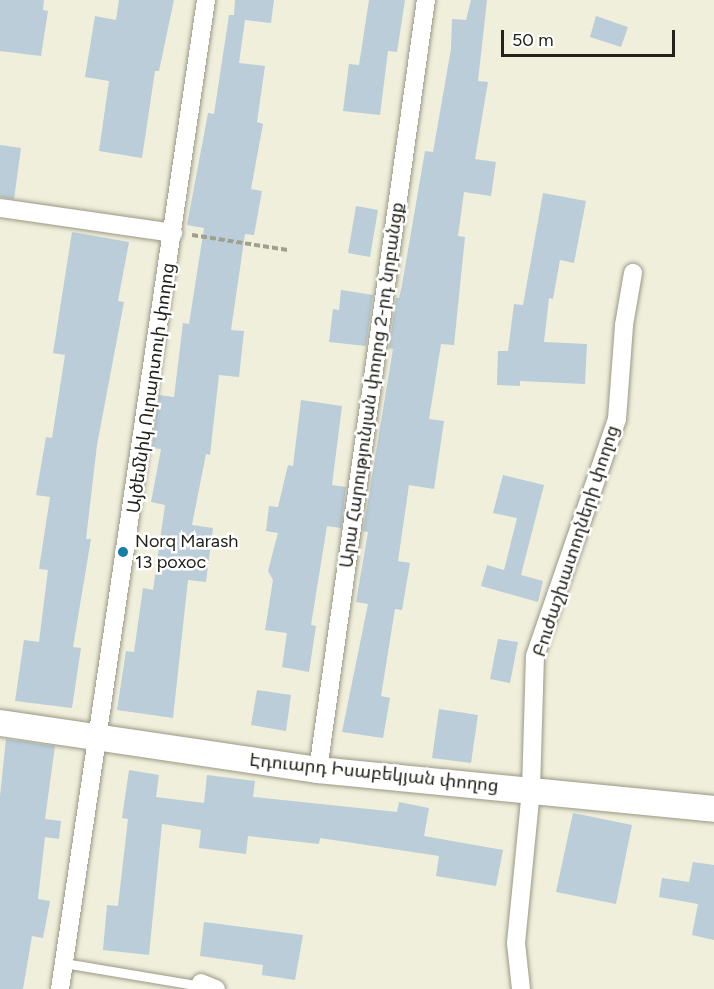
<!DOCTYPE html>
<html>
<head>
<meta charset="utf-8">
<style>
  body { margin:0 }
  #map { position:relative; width:714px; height:989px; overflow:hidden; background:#f0efdb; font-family:Figtree,"Noto Sans Armenian",sans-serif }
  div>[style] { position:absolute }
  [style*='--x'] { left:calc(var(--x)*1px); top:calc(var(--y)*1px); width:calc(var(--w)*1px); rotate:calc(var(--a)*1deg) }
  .building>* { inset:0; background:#bacdd8 }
  .path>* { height:4px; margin-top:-2px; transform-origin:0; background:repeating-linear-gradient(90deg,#a0a091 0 6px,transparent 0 9px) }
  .roads { filter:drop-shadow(0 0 2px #999886) drop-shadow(0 0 2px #999886) }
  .lane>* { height:9px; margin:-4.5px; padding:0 4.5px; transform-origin:4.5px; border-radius:4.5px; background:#fff }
  .street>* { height:18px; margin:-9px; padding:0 9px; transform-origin:9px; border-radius:9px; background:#fff }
  .secondary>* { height:26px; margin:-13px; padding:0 13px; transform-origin:13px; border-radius:13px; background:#fff }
  .dots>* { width:16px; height:16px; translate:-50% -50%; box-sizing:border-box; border:3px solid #fff; border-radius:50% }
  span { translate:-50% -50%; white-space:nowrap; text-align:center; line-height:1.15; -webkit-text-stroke:5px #fff; paint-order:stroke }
  .street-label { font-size:18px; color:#22221b }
  .poi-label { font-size:18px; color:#22221b }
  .left { translate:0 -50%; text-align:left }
  .scale { position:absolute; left:501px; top:30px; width:174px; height:27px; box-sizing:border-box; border:3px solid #22221b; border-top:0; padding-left:8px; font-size:18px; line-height:21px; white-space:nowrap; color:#22221b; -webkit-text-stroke:4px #fff; paint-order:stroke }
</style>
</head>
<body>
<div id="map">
  <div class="building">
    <div style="clip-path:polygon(0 0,44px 0,43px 10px,48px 11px,41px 56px,0 51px)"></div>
    <div style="clip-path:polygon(119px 0,174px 0,159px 71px,155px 71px,142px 158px,99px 151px,109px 81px,85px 77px,95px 16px,116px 20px)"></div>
    <div style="clip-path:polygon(235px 0,274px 0,271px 23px,245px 20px,239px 63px,265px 66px,257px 122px,263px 124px,251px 189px,262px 191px,254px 235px,245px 234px,231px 330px,244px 331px,239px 377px,219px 375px,210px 455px,206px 454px,192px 525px,213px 528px,206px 582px,188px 580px,173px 718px,117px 710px,126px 651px,134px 652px,143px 588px,153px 590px,165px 505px,151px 502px,161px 449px,152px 448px,154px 431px,159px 395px,174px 397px,183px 323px,189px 324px,204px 228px,187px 225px,208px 113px,214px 114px,229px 15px,234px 15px)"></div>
    <div style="clip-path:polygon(369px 0,405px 0,397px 52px,388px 51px,380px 115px,343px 111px,349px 64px,359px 65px)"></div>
    <div style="clip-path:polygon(471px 0,487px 0,478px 81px,488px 82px,475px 159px,496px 162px,491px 196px,464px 192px,458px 236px,465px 237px,454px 345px,441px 344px,429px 419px,444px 421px,434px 489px,409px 485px,398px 561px,410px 563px,402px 610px,395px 609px,381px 696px,390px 698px,383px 738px,342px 732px,368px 604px,356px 602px,368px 532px,363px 531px,393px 349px,389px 348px,396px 298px,399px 298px,402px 285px,425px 151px,433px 152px,451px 49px,452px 19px,466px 20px)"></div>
    <div style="clip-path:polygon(596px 16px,628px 27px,621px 47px,590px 37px)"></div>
    <div style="clip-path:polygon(0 145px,21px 148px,14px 199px,0 197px)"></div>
    <div style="clip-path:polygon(543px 193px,586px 201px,574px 263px,560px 260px,553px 299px,549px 298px,544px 342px,587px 344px,585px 384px,520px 381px,520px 386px,497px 385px,498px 351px,508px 351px,514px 304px,523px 305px)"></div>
    <div style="clip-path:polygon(356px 206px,378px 210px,370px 257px,348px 253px)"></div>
    <div style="clip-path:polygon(72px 232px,129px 242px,118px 301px,124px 302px,97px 445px,86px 539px,91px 539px,73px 647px,81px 648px,72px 708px,15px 701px,24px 640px,39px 642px,48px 570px,39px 569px,50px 497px,36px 495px,46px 437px,52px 438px,65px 355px,53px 353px)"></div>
    <div style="clip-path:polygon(341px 290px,373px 295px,366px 346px,329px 342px,333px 309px,339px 310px)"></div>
    <div style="clip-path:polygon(301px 400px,342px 406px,332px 485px,346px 487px,341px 528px,327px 526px,311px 625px,316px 626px,309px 672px,282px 667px,287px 633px,265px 630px,273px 580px,268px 571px,278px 533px,266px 531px,269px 506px,278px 507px,288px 465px,293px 466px)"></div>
    <div style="clip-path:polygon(503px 475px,544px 485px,521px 575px,543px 581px,538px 602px,481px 586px,487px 565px,504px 570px,517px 518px,493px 513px)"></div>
    <div style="clip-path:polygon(498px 639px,518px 642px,510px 683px,490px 679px)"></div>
    <div style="clip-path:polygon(257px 690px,291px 695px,286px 731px,251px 725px)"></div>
    <div style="clip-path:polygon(439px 709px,478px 715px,471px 763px,432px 758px)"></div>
    <div style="clip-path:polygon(6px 739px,55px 746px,45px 819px,61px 821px,59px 839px,45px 837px,38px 899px,50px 901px,43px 938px,32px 936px,23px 989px,0 989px,0 796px)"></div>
    <div style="clip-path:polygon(129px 770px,159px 775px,156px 797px,204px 803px,207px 775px,255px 781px,253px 797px,397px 812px,399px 802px,429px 808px,424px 836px,503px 850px,496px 886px,436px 876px,439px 856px,320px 838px,319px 844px,248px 836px,246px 854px,199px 848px,201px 830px,162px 824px,149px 955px,103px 950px,107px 905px,118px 906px,128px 819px,122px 818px)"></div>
    <div style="clip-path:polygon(573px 813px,632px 825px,616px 904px,556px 892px)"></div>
    <div style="clip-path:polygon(693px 862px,714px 865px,714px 940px,692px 935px,698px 904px,659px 897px,662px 878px,689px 882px)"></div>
    <div style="clip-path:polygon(204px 922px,303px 935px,295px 980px,262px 975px,263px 965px,200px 956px)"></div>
  </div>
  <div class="path">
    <div style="--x:192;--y:235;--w:97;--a:8.9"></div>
  </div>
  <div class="roads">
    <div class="lane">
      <div style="--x:64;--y:963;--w:139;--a:9.5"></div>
    </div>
    <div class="street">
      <div style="--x:0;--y:208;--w:175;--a:8.2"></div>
      <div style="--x:318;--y:770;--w:778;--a:-82.02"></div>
      <div style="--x:201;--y:983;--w:16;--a:22"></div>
      <div style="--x:60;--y:989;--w:1000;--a:-81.6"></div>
      <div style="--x:521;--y:989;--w:46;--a:-96.2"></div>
      <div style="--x:516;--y:943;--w:154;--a:-84.4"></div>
      <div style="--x:531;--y:790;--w:134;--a:-88.3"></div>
      <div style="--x:535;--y:656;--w:251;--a:-70.9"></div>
      <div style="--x:617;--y:419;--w:94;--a:-85.7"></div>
      <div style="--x:624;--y:325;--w:53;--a:-80.2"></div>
    </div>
    <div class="secondary">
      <div style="--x:0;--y:723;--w:321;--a:8.4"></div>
      <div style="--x:318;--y:770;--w:398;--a:5.6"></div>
    </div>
  </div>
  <div class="dots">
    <div style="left:123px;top:552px;background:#157ea8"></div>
  </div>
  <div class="street-label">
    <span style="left:372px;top:385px;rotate:-82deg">Արա Հարությունյան փողոց 2-րդ նրբանցք</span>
    <span style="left:151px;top:388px;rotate:-82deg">Այծեմնիկ Ուրարտուի փողոց</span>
    <span style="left:576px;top:541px;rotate:-72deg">Բուժաշխատողների փողոց</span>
    <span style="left:374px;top:773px;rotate:6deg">Էդուարդ Իսաբեկյան փողոց</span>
  </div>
  <div class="poi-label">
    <span class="left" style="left:135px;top:552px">Norq Marash<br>13 poxoc</span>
  </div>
  <div class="scale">50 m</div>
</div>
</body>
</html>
